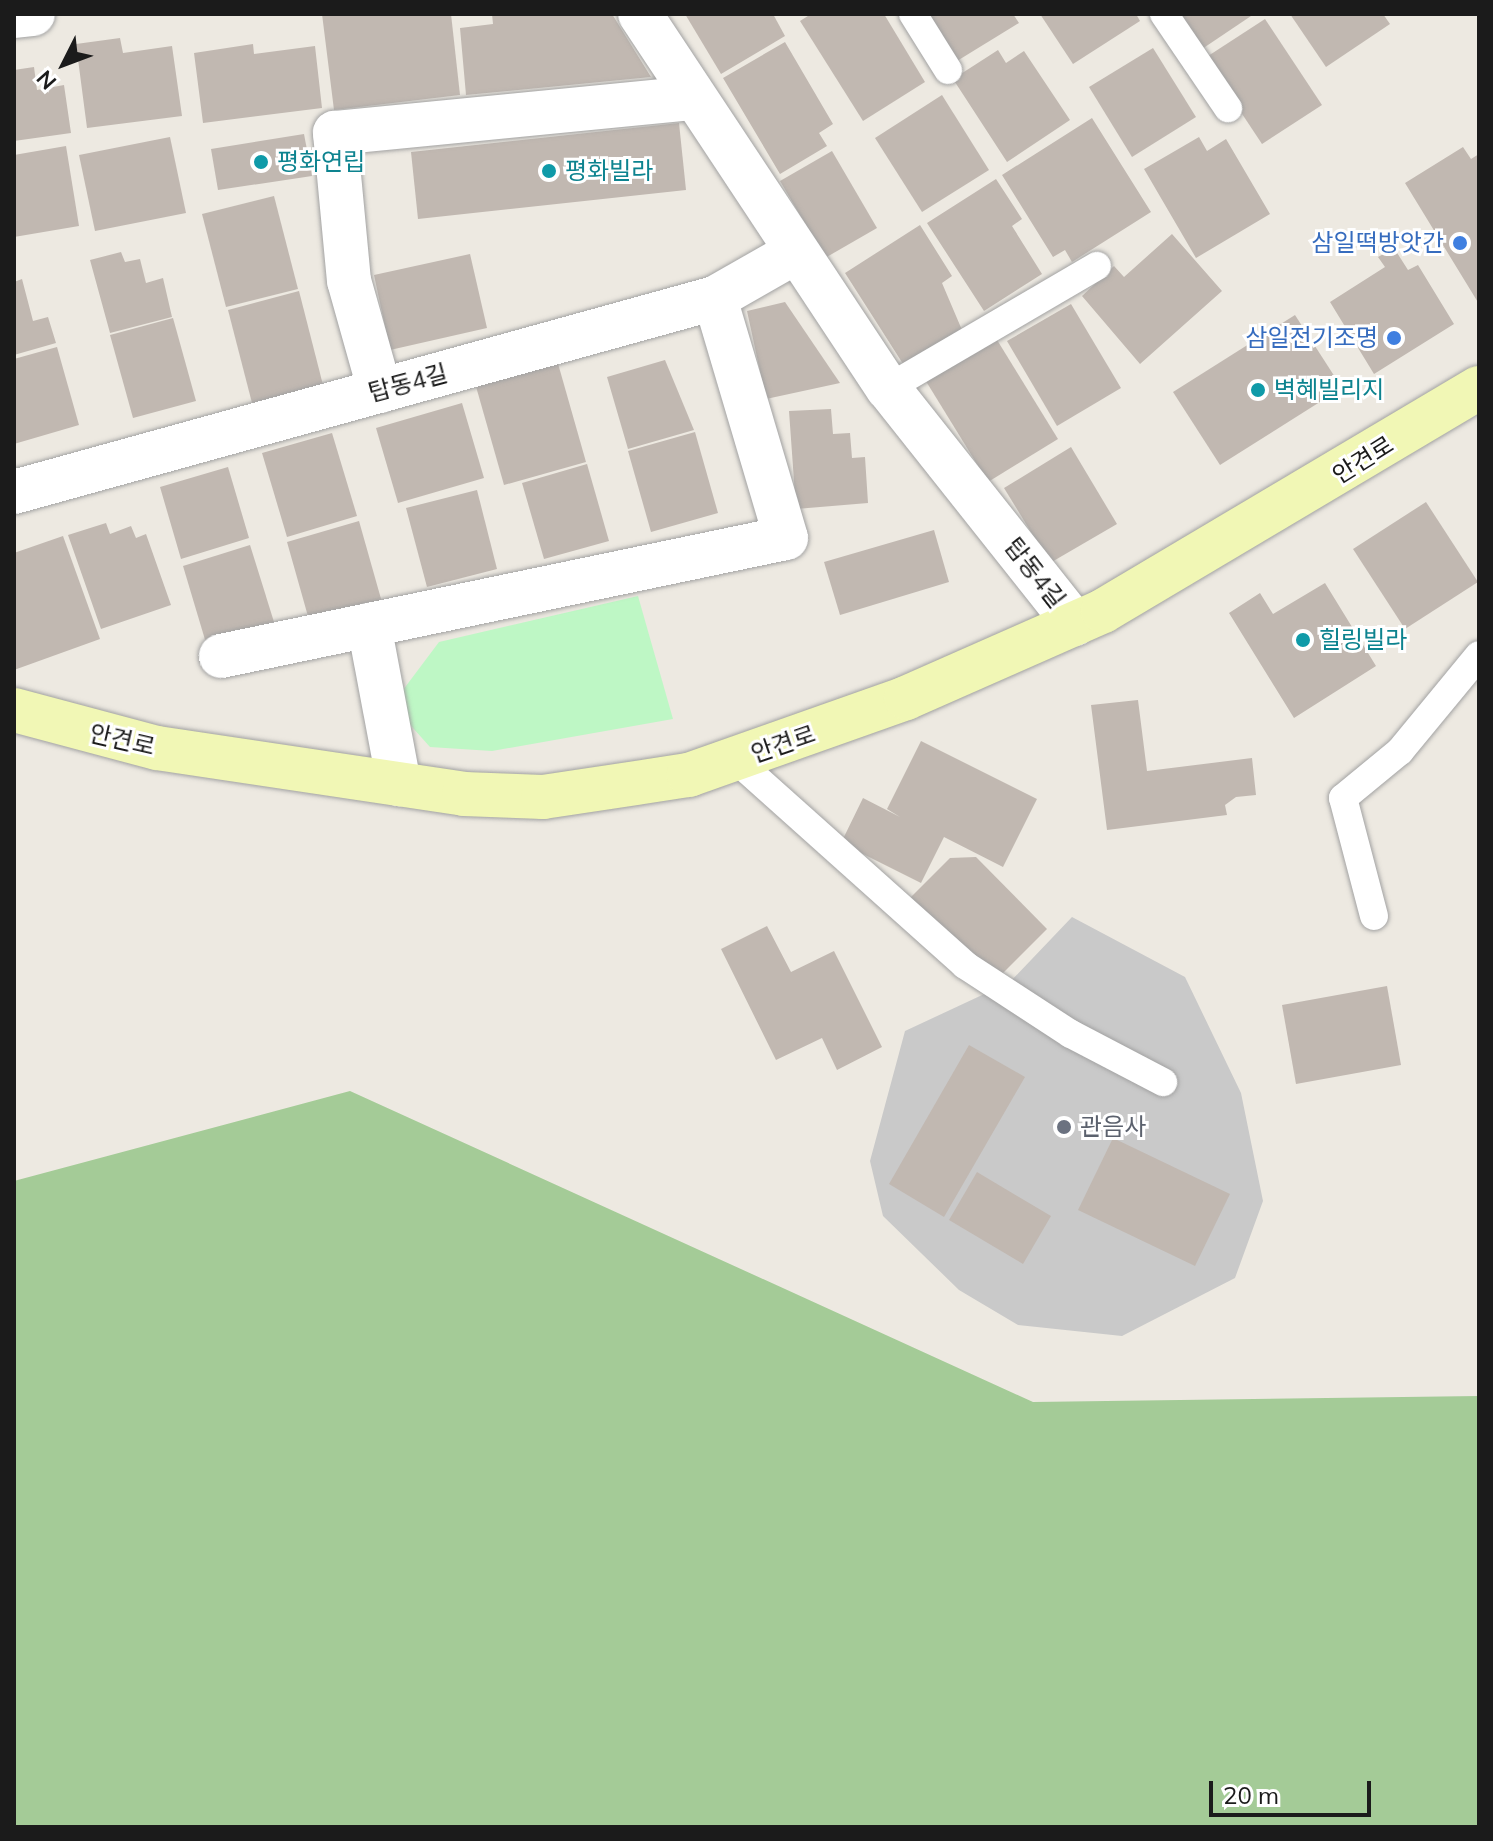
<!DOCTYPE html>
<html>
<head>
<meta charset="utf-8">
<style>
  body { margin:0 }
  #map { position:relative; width:1493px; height:1841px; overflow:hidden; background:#ede9e1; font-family:Mulish,"Noto Sans KR",sans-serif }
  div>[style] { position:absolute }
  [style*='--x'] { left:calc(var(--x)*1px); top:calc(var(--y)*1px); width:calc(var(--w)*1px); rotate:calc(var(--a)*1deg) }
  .religious>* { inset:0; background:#c9c9c9 }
  .forest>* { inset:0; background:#a4cb97 }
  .park>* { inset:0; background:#bef7c5 }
  .building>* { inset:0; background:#c1b8b1 }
  .roads { filter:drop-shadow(0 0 2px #a2a2a2) drop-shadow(0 0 2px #a2a2a2) }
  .lane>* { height:28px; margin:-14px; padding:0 14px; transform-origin:14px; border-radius:14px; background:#fff }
  .street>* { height:44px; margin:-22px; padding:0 22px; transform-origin:22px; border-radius:22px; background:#fff }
  .secondary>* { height:44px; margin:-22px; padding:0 22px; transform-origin:22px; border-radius:22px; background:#f1f7b5 }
  .dots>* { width:22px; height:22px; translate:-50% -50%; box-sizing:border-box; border:4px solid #fff; border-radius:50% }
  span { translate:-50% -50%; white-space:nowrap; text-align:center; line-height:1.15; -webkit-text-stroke:6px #fff; paint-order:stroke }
  .culture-label { font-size:24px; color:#0d838f }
  .left { translate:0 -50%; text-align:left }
  .shop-label { font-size:24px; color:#366cbe }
  .right { translate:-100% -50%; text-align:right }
  .street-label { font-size:24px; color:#1b1b1b }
  .worship-label { font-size:24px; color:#5b616d }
  .frame { position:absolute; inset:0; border:16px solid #1b1b1b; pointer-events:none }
  .north { position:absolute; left:24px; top:24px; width:80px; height:80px; -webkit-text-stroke:6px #fff; paint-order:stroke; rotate:228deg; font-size:22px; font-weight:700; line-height:32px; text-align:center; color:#1b1b1b }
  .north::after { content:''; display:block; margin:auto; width:28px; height:36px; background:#1b1b1b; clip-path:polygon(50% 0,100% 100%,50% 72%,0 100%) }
  .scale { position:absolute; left:1209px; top:1781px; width:162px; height:36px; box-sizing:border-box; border:4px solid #1b1b1b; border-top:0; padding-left:10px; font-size:24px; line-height:28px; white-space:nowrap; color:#1b1b1b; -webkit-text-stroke:6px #fff; paint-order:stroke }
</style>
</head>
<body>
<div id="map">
  <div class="religious">
    <div style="clip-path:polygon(1072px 917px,1185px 977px,1241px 1093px,1263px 1201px,1235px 1278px,1122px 1336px,1018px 1325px,959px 1290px,883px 1216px,870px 1161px,905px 1031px,1010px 982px)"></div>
  </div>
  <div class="forest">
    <div style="clip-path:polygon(350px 1091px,1033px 1402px,1479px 1396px,1479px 1827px,14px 1827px,14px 1181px)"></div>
  </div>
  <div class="park">
    <div style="clip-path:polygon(638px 596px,673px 719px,492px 751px,430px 747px,404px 718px,400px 694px,439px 642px)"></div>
  </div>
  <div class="building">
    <div style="clip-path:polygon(322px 14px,451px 14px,460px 95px,334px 110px)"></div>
    <div style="clip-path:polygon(492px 14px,612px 14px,651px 77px,466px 95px,460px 28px,493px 24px)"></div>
    <div style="clip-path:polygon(685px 14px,773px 14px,785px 36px,721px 74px)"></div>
    <div style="clip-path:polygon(811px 14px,884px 14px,925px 82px,863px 121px,800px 21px)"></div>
    <div style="clip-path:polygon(927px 14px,1013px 14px,1019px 23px,957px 61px)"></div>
    <div style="clip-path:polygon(1040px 14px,1136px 14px,1140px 21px,1073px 64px)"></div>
    <div style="clip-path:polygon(1179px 14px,1254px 14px,1202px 49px)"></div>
    <div style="clip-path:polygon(1290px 14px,1383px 14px,1390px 24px,1326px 67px)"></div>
    <div style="clip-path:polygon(1265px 19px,1322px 105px,1262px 144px,1205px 58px)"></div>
    <div style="clip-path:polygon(120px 38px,123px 53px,172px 46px,182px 116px,87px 128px,76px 44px)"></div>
    <div style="clip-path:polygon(785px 42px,833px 124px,819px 133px,827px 146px,780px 174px,723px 78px)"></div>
    <div style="clip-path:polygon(253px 44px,254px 54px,315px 46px,322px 108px,203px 123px,194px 53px)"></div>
    <div style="clip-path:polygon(1153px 48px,1196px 117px,1132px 157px,1089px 87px)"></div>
    <div style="clip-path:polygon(998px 50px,1006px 63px,1024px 51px,1070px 120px,1007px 162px,953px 79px)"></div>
    <div style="clip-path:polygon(34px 67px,37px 90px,64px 85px,71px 133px,14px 141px,14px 70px)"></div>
    <div style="clip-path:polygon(942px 95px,989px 170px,922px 212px,875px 138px)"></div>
    <div style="clip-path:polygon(1092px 118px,1151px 212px,1072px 262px,1065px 250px,1053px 257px,1002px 175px)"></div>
    <div style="clip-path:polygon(679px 123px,686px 190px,418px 219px,411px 152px)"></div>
    <div style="clip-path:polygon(304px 134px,312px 176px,218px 190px,211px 149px)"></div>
    <div style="clip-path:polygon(170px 137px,186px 213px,95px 231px,79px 155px)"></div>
    <div style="clip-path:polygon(1199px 137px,1207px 151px,1226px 139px,1270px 214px,1196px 258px,1144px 169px)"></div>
    <div style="clip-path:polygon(66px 146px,79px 226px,14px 237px,14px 155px)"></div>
    <div style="clip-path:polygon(1463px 147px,1471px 159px,1479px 154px,1479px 304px,1405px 183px)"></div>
    <div style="clip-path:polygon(832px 151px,877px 228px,825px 258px,780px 181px)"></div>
    <div style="clip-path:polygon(996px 179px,1022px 219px,1012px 226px,1042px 274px,984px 311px,927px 223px)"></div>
    <div style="clip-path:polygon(274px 196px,298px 289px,226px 307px,202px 214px)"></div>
    <div style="clip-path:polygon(920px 225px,952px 276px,942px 283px,962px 330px,905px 367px,845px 273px)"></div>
    <div style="clip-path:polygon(1172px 234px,1222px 291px,1140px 364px,1082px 296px,1114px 266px,1124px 277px)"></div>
    <div style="clip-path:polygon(1394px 248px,1408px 270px,1418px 265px,1454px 324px,1374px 374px,1330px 302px,1385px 267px,1378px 257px)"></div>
    <div style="clip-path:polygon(121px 252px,125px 262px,140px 259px,146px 283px,163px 278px,172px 317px,110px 333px,90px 260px)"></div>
    <div style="clip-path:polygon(470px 254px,487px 328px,390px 350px,374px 275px)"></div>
    <div style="clip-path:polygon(22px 279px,33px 321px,48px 317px,56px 343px,14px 355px,14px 282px)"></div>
    <div style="clip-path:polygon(299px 291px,323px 385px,252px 403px,228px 310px)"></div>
    <div style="clip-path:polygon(785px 302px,840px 383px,766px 399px,747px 311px)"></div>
    <div style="clip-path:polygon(1071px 304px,1121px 388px,1057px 426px,1007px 341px)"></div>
    <div style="clip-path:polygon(1295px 315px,1342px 388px,1220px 465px,1173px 392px)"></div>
    <div style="clip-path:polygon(173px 318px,196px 401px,133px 418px,110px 335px)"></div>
    <div style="clip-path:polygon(994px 335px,1058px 439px,988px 482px,924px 378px)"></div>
    <div style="clip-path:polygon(57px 347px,79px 425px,14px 444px,14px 359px)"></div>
    <div style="clip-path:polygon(557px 360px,586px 462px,504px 485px,475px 383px)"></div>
    <div style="clip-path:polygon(665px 360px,694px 430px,628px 449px,607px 377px)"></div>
    <div style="clip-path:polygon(462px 403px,484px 478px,398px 503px,376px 428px)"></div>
    <div style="clip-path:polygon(831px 409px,833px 434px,850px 433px,852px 458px,865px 457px,868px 503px,796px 509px,789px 411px)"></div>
    <div style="clip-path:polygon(695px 432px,718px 513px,651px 532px,628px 451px)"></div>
    <div style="clip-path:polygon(332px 433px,357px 516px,287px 537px,262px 453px)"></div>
    <div style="clip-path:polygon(1071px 447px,1117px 524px,1050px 563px,1004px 488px)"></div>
    <div style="clip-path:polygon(587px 464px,609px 541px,544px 559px,522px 483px)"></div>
    <div style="clip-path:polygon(228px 467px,249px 538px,181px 559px,160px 487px)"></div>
    <div style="clip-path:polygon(477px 490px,497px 569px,427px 587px,406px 508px)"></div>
    <div style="clip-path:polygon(1426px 502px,1478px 582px,1405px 629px,1353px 549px)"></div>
    <div style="clip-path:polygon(359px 521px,385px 613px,313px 634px,287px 542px)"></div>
    <div style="clip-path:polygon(106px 523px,110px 534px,131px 526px,136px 538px,146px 534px,171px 605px,101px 629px,68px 535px)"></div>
    <div style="clip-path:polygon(934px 530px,949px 582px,840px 615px,824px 562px)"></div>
    <div style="clip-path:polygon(63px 536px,100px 639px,14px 670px,14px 553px)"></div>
    <div style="clip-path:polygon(250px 545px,274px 622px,206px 643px,183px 566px)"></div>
    <div style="clip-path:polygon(1325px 583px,1376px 666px,1294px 718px,1229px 613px,1260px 593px,1273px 614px)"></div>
    <div style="clip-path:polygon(1138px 700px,1147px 771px,1252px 758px,1256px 795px,1236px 797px,1225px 805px,1227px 815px,1107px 830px,1091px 705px)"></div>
    <div style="clip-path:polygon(921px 741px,1037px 799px,1003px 867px,944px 837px,921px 883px,841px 843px,863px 798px,900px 817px,887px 809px)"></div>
    <div style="clip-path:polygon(976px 857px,1047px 929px,993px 983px,910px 898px,950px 858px)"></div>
    <div style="clip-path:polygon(767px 926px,791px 972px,834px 951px,882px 1047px,837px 1070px,822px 1038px,776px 1060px,721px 949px)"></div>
    <div style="clip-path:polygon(1387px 986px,1401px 1065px,1296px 1084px,1282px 1005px)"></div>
    <div style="clip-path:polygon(969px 1045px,1025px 1077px,944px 1217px,889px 1184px)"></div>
    <div style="clip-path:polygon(1113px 1138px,1230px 1194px,1195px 1266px,1078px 1210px)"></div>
    <div style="clip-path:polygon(977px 1172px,1051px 1216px,1023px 1264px,949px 1220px)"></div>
  </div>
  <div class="roads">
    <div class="lane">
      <div style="--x:913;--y:14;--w:66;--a:58"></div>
      <div style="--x:1164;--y:14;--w:114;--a:55.8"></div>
      <div style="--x:888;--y:388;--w:242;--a:-30.3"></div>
      <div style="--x:736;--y:760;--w:307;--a:41.8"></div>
      <div style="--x:965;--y:965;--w:126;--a:33.1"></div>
      <div style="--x:1071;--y:1034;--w:104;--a:27.6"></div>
      <div style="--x:1374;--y:916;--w:122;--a:-104.7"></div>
      <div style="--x:1343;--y:798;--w:74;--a:-39.5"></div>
      <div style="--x:1400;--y:751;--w:124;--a:-50.5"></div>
    </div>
    <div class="street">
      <div style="--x:640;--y:14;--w:449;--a:56.5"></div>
      <div style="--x:888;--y:388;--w:301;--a:51.6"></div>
      <div style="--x:14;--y:16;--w:19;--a:-6"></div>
      <div style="--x:380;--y:391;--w:114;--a:-105.7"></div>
      <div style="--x:349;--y:281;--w:149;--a:-95.4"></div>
      <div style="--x:335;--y:133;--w:359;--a:-5.6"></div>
      <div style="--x:14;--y:492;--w:727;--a:-15.47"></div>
      <div style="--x:715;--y:298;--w:91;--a:-29.7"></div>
      <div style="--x:369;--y:625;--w:162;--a:79.3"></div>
      <div style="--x:221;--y:656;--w:577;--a:-11.8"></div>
      <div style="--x:786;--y:538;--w:250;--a:-106.5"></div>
    </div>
    <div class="secondary">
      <div style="--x:14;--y:710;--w:148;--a:14.9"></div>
      <div style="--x:157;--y:748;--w:310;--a:8.5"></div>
      <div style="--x:464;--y:794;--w:79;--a:2.2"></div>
      <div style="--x:543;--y:797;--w:148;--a:-8.6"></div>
      <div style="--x:689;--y:775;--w:230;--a:-19.5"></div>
      <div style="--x:906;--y:698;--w:215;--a:-23.8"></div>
      <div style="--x:1103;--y:611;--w:437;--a:-30.7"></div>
    </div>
  </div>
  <div class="dots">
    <div style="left:261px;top:162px;background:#0f9aa8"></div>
    <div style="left:549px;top:171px;background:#0f9aa8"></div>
    <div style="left:1460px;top:243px;background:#3f7fe0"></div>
    <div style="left:1394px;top:338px;background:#3f7fe0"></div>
    <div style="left:1258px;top:390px;background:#0f9aa8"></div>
    <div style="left:1303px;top:640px;background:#0f9aa8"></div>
    <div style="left:1064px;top:1127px;background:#6b7280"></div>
  </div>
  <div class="culture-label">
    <span class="left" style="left:277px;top:162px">평화연립</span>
    <span class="left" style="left:565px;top:171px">평화빌라</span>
    <span class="left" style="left:1274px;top:390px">벽혜빌리지</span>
    <span class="left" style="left:1319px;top:640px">힐링빌라</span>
  </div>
  <div class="shop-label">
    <span class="right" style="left:1444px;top:243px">삼일떡방앗간</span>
    <span class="right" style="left:1378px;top:338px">삼일전기조명</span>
  </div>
  <div class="street-label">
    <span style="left:408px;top:383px;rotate:-15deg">탑동4길</span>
    <span style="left:1363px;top:460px;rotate:-32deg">안견로</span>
    <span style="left:1035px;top:573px;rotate:52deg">탑동4길</span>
    <span style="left:122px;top:740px;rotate:13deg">안견로</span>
    <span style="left:783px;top:744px;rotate:-19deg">안견로</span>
  </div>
  <div class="worship-label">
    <span class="left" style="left:1080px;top:1127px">관음사</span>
  </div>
  <div class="frame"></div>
  <div class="north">N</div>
  <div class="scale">20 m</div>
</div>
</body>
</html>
